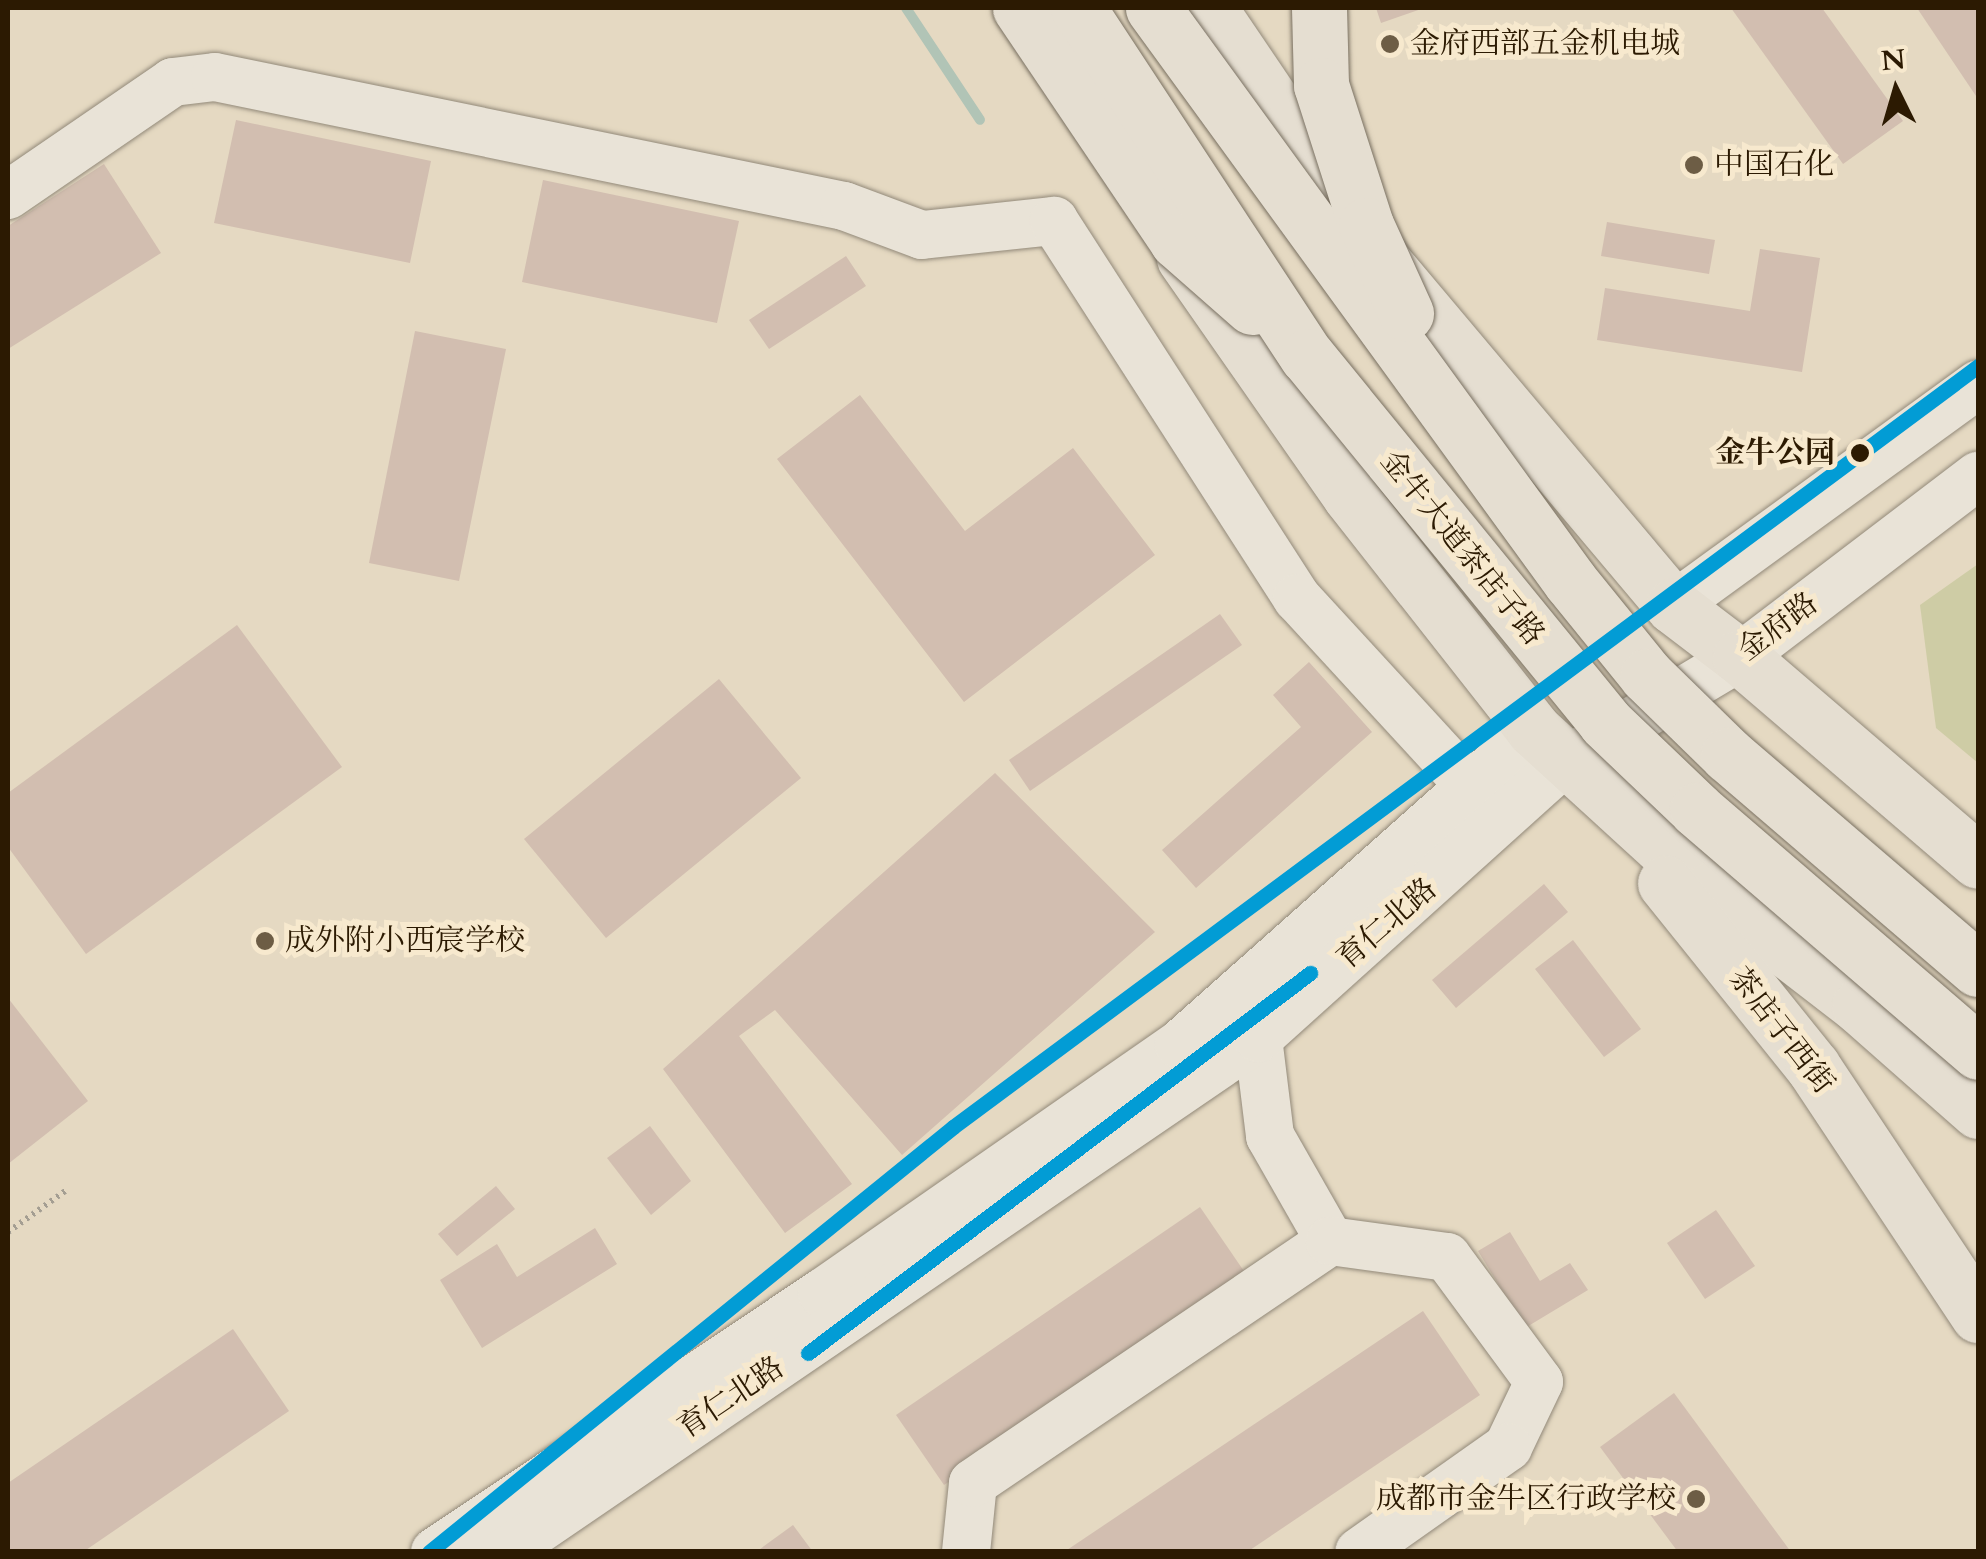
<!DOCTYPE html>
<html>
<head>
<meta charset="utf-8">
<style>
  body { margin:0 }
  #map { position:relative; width:1986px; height:1559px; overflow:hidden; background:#e5d9c2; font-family:Cardo,"Noto Serif SC",serif }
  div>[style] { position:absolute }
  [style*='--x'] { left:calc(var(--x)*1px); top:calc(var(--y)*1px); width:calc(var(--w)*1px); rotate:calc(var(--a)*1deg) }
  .green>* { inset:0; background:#cecca5 }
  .stream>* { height:10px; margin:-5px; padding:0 5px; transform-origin:5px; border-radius:5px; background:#b1c4b6 }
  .building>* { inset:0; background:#d2beb0 }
  .path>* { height:6px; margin-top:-3px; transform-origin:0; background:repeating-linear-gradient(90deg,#a49e92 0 2.5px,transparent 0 7.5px) }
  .roads { filter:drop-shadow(0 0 2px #928979) drop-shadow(0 0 2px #928979) }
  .minor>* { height:48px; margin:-24px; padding:0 24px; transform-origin:24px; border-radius:24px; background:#e9e3d7 }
  .major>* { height:55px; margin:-27.5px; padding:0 27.5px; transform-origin:27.5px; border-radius:27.5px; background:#e5ded1 }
  .bridges { filter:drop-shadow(0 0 2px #786f60) drop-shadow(0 0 2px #786f60) }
  .highway-bridge>* { height:55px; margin:-27.5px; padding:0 27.5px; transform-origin:27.5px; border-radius:27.5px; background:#e5ded1 }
  .metro-1>* { height:15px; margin:-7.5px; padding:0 7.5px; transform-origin:7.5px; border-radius:7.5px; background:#029cd5 }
  .dots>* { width:28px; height:28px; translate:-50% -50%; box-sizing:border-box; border:5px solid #f7e9ce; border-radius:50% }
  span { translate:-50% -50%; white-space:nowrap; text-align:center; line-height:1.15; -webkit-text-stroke:10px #f7e9ce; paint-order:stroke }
  .poi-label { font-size:30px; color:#2c1a02 }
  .left { translate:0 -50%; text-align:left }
  .right { translate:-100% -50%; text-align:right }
  .stop-label { font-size:30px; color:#2c1a02; font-weight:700 }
  .street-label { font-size:30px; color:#2c1a02 }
  .frame { position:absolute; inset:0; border:10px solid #2c1a02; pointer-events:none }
  .north { position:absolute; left:1846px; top:40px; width:100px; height:100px; -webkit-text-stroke:8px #f7e9ce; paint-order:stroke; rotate:355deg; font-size:28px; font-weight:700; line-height:40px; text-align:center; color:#2c1a02 }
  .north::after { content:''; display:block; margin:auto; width:35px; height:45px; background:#2c1a02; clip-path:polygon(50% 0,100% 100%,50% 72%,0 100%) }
</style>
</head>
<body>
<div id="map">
  <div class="green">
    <div style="clip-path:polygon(1978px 564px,1978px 763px,1936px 728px,1920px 605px)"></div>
  </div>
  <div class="stream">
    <div style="--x:906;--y:8;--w:134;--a:56.5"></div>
  </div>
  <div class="building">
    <div style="clip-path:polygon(1376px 8px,1424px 8px,1381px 23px)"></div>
    <div style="clip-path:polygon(1731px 8px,1822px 8px,1903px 121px,1843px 164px)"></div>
    <div style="clip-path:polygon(1917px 8px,1975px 8px,1978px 12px,1978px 99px)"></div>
    <div style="clip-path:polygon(236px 120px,431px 161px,410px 263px,214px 223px)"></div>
    <div style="clip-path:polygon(104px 164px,161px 253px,8px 349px,8px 226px)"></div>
    <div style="clip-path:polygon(543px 180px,739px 221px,717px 323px,522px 282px)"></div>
    <div style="clip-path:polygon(1607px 222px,1715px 240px,1709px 274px,1601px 256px)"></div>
    <div style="clip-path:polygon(1760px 249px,1820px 258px,1802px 372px,1597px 340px,1605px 288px,1750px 311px)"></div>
    <div style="clip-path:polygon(846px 256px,866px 286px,769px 349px,749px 320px)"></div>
    <div style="clip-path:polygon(415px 331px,506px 349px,459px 581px,369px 563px)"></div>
    <div style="clip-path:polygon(860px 395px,965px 531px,1073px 448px,1155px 555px,964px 702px,777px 459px)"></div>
    <div style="clip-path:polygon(1220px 614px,1242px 645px,1030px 791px,1009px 760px)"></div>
    <div style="clip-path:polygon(237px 625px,342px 767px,86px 954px,8px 847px,8px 793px)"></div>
    <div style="clip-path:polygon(1309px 662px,1372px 732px,1196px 888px,1162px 850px,1301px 727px,1273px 695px)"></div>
    <div style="clip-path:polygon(719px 679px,801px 778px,606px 938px,524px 839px)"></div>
    <div style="clip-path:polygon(995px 773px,1155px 932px,902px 1155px,775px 1010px,739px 1036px,852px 1184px,785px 1233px,663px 1069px)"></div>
    <div style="clip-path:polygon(1544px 884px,1568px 912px,1456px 1008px,1432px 980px)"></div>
    <div style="clip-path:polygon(1573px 940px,1641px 1029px,1604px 1057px,1535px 969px)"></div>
    <div style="clip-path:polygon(8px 998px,88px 1101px,8px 1164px)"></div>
    <div style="clip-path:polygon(650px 1126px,691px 1181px,651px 1215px,607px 1158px)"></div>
    <div style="clip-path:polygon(496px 1186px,515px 1209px,457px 1256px,438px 1234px)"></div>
    <div style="clip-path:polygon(1200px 1207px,1248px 1277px,944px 1485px,896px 1415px)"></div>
    <div style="clip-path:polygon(1716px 1210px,1755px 1266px,1705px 1299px,1667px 1243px)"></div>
    <div style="clip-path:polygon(595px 1228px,617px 1264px,482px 1348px,440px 1280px,497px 1244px,517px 1277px)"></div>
    <div style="clip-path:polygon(1510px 1232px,1540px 1281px,1570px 1263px,1588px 1290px,1525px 1328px,1478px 1251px)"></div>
    <div style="clip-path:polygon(1423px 1311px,1480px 1395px,1247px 1552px,1064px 1552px)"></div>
    <div style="clip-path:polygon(233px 1329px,289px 1411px,83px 1552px,8px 1552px,8px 1483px)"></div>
    <div style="clip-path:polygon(1674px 1393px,1791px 1552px,1678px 1552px,1600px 1447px)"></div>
    <div style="clip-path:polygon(793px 1525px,813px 1552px,756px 1552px)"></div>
  </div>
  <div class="path">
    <div style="--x:8;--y:1232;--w:74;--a:-35.6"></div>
  </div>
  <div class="roads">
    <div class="minor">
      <div style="--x:8;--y:195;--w:200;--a:-34.4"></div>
      <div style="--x:173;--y:82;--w:42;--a:-6.8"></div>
      <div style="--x:215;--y:77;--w:642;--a:11.59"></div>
      <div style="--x:844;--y:206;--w:83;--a:20.4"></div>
      <div style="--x:922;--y:235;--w:133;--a:-6.1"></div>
      <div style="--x:1054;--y:221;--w:449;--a:57.2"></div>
      <div style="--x:1297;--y:598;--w:255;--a:47.4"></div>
      <div style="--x:1673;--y:606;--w:377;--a:-36"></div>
      <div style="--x:1258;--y:1038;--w:99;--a:83"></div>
      <div style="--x:1270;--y:1136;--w:121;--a:60.3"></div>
      <div style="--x:435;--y:1552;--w:466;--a:-33.8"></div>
      <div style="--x:822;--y:1293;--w:435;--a:-34.8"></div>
      <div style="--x:1179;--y:1045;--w:475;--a:-41.6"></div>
      <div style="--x:505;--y:1552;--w:912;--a:-34.32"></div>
      <div style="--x:1258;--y:1038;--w:416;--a:-42"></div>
      <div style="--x:1567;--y:760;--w:201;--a:-30.8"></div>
      <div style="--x:1740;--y:657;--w:299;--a:-37.3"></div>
      <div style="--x:966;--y:1552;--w:69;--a:-84.2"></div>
      <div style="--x:973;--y:1483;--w:431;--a:-34.1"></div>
      <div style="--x:1330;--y:1241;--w:118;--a:7.8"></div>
      <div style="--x:1447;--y:1257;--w:155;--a:53.6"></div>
      <div style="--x:1539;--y:1382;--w:72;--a:115.5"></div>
      <div style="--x:1508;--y:1447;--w:182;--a:144.8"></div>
    </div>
    <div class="major">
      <div style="--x:1209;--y:8;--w:287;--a:55.9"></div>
      <div style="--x:1370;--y:246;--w:471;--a:49.9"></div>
      <div style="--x:1673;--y:606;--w:84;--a:37.3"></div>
      <div style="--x:1740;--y:657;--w:313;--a:40.6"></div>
      <div style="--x:1184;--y:258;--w:290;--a:55.1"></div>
      <div style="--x:1350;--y:496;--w:298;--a:51.8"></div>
      <div style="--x:1534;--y:730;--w:237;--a:42.4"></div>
      <div style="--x:1709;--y:890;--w:190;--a:37.7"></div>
      <div style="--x:1859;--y:1006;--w:159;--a:41.4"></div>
      <div style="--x:1665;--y:883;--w:236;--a:51.2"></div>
      <div style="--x:1813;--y:1067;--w:298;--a:56.4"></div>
    </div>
  </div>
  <div class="bridges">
    <div class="highway-bridge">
      <div style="--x:1020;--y:8;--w:281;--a:56"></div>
      <div style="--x:1177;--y:241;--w:100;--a:41.3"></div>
      <div style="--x:1078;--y:8;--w:417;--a:56.7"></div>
      <div style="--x:1307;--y:356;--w:472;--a:50.8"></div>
      <div style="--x:1605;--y:722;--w:127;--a:43.7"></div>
      <div style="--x:1697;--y:810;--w:371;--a:40.7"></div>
      <div style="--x:1153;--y:8;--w:709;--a:53.95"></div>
      <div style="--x:1570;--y:581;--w:122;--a:51"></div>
      <div style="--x:1647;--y:676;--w:113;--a:44.3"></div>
      <div style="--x:1728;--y:755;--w:329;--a:40.6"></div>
      <div style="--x:1319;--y:8;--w:77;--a:88.5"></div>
      <div style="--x:1321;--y:85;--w:147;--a:72.2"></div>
      <div style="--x:1366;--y:225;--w:97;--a:65.6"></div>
    </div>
  </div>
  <div class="metro-1">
    <div style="--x:808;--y:1353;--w:630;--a:-37.12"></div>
    <div style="--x:429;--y:1552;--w:675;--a:-39.04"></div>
    <div style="--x:953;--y:1127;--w:1277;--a:-36.59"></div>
  </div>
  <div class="dots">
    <div style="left:1390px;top:44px;background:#6d5d45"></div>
    <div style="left:1694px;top:165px;background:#6d5d45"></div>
    <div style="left:1860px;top:453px;background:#2c1a02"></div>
    <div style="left:265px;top:941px;background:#6d5d45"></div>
    <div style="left:1696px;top:1499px;background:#6d5d45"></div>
  </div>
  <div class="poi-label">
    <span class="left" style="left:1410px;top:44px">金府西部五金机电城</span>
    <span class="left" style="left:1714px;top:165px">中国石化</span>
    <span class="left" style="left:285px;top:941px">成外附小西宸学校</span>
    <span class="right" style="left:1676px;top:1499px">成都市金牛区行政学校</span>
  </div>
  <div class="stop-label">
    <span class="right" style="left:1835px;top:453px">金牛公园</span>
  </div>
  <div class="street-label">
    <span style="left:1462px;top:548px;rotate:51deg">金牛大道茶店子路</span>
    <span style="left:1778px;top:627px;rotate:-37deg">金府路</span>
    <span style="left:1387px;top:924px;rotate:-41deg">育仁北路</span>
    <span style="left:1781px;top:1031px;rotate:52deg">茶店子西街</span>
    <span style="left:731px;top:1398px;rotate:-34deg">育仁北路</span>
  </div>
  <div class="frame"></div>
  <div class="north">N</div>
</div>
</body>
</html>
